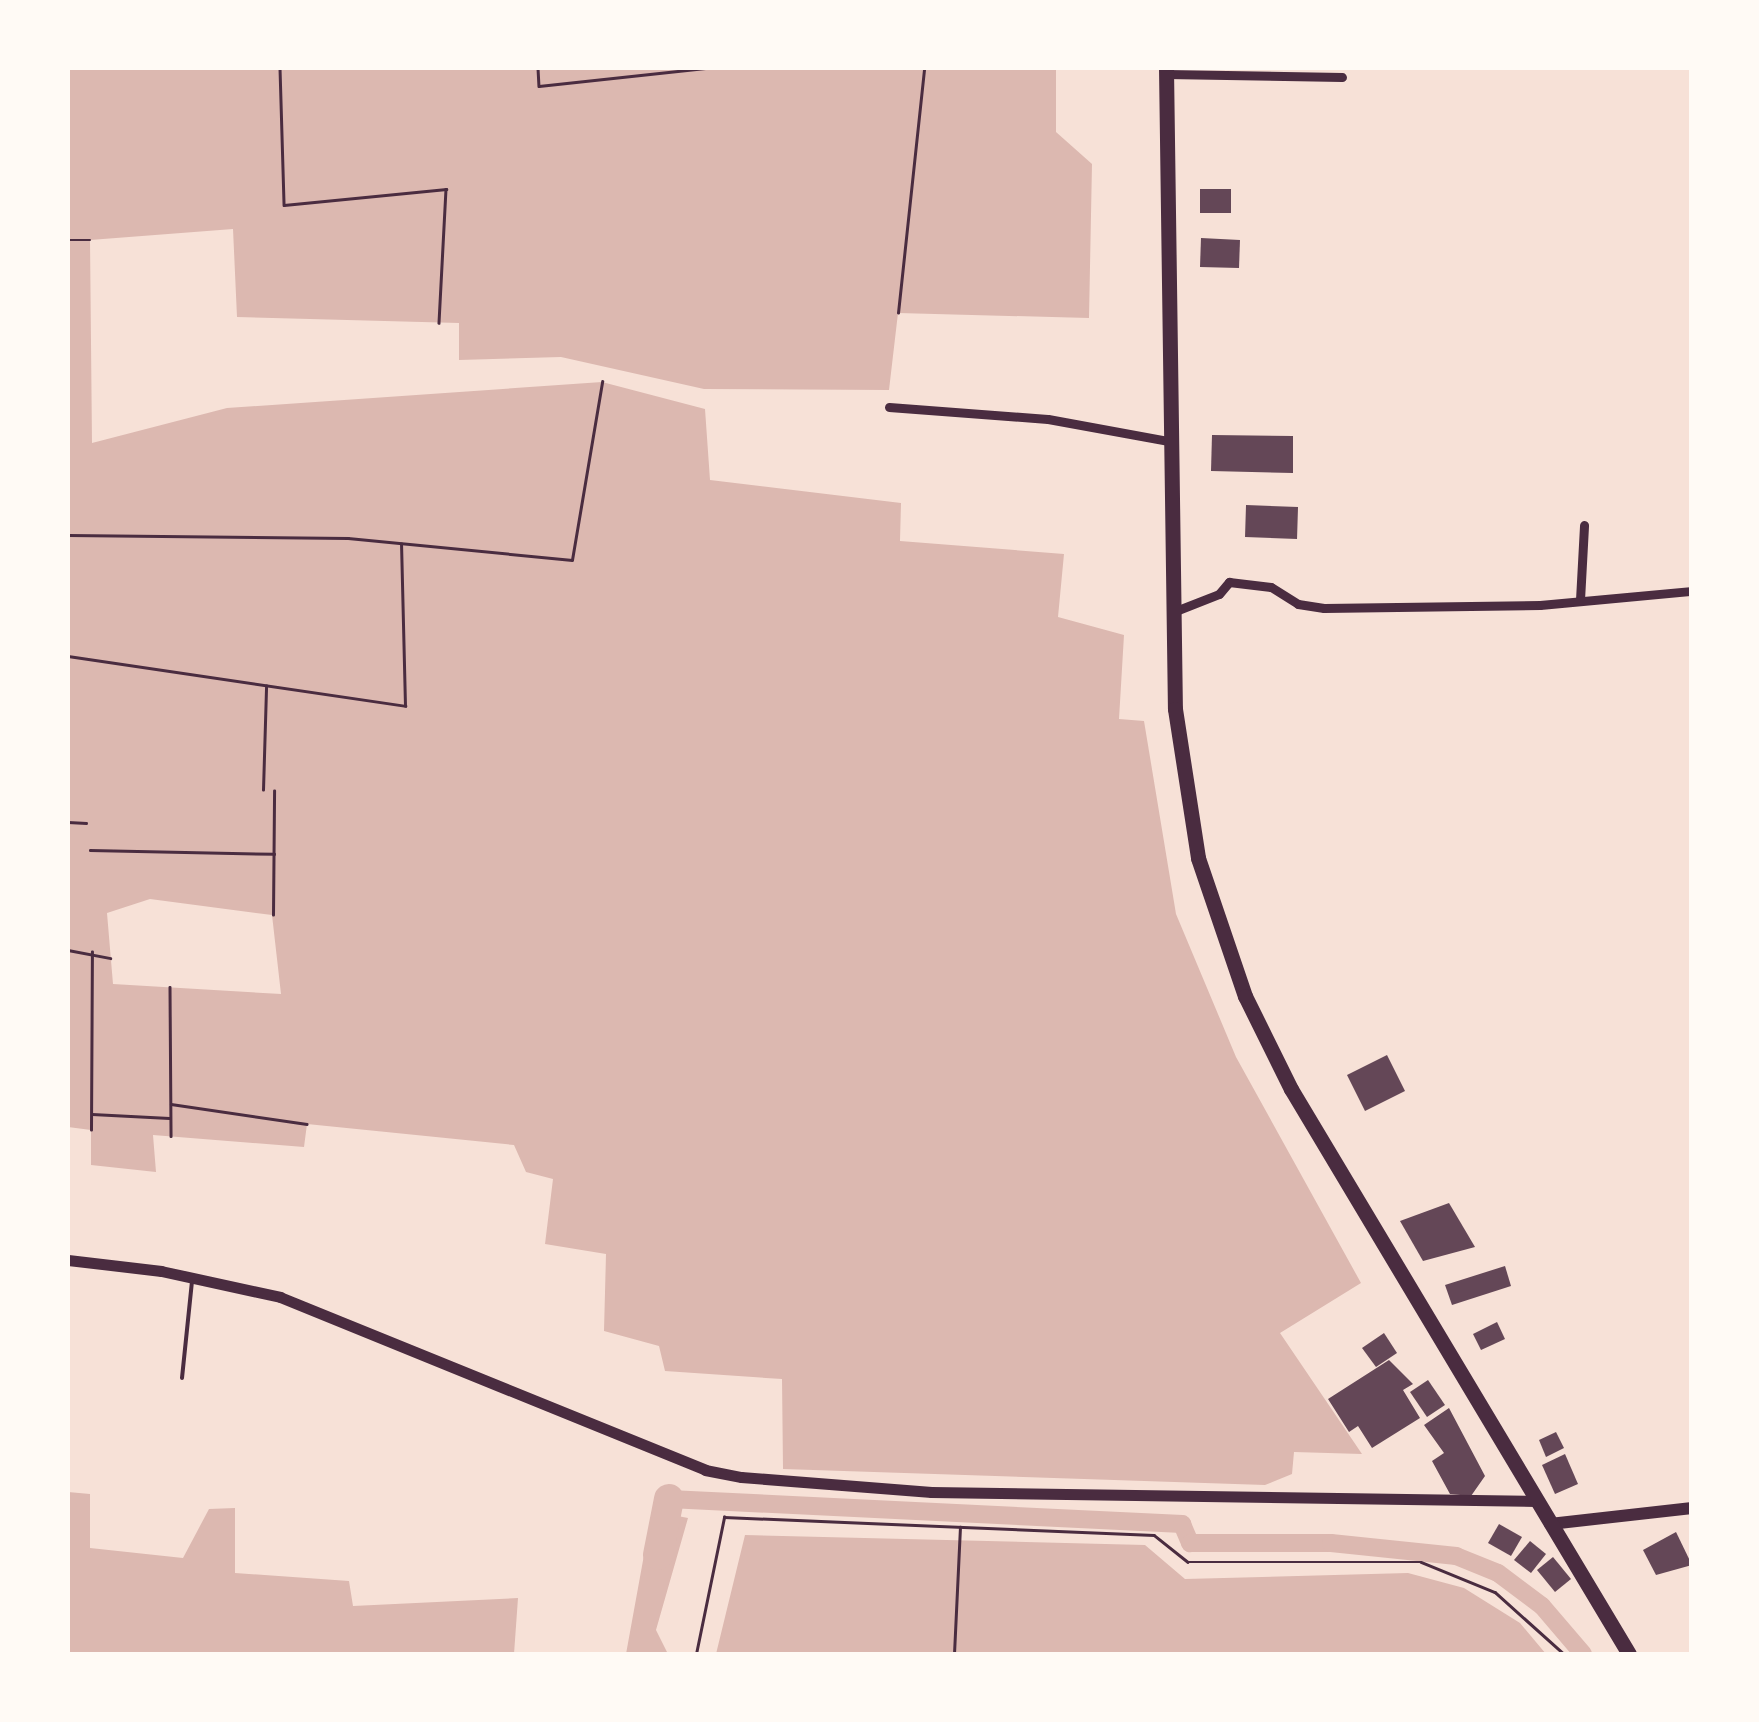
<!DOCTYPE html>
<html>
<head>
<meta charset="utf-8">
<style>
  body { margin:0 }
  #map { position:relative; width:1759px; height:1722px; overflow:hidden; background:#f7e1d7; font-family:Ubuntu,sans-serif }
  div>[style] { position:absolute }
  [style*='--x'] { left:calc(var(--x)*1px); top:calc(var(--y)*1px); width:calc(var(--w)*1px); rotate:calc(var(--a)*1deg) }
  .water>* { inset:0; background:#dcb8b0 }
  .canal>* { height:18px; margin:-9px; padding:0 9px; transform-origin:9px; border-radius:9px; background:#dcb8b0 }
  .river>* { height:30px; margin:-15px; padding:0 15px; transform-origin:15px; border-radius:15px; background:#dcb8b0 }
  .building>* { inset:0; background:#644757 }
  .path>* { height:2.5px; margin:-1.25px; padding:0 1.25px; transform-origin:1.25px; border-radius:1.25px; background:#4a2c40 }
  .service>* { height:4px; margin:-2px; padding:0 2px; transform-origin:2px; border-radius:2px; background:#4a2c40 }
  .minor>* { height:9px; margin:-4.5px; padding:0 4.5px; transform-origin:4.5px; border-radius:4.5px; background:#4a2c40 }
  .tertiary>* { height:11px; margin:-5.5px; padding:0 5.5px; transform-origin:5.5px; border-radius:5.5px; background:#4a2c40 }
  .secondary>* { height:12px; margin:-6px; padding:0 6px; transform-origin:6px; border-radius:6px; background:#4a2c40 }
  .trunk>* { height:15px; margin:-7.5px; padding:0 7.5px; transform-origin:7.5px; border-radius:7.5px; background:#4a2c40 }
  span { translate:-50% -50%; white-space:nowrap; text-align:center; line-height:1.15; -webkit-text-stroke:8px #fffaf5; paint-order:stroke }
  .frame { position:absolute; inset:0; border:70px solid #fffaf5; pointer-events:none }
</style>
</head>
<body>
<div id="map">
  <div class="water">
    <div style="clip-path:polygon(evenodd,68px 68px,1056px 68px,1056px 132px,1092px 164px,1089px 318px,898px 313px,889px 390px,704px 389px,561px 357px,459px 360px,459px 323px,237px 317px,233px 229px,90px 240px,92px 443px,227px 408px,602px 382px,705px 409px,710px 480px,901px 503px,900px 541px,1064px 554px,1058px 617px,1124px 635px,1119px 719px,1144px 721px,1176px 914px,1236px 1057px,1361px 1283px,1280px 1333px,1362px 1454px,1294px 1452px,1292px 1474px,1265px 1485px,783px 1469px,782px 1379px,665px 1371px,659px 1346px,604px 1331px,606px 1254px,545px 1244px,553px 1179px,526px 1172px,514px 1145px,307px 1124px,304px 1147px,153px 1135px,156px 1172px,91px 1165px,91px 1130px,68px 1127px,68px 68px,150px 899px,272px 915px,281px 994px,113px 984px,107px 913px,150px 899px)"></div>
    <div style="clip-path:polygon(68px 1492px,90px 1494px,90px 1548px,183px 1558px,209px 1509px,235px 1508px,235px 1573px,349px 1581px,353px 1606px,518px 1598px,514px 1654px,68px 1654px)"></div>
    <div style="clip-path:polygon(652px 1511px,688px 1518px,656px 1630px,668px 1654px,626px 1654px)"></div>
    <div style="clip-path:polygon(745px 1535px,1145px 1545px,1185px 1579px,1408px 1573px,1464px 1588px,1520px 1623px,1546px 1654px,716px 1654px)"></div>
  </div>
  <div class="canal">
    <div style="--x:669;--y:1499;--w:514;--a:2.79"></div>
    <div style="--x:1182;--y:1524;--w:21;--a:67"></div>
    <div style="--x:1190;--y:1543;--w:141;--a:0"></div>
    <div style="--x:1331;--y:1543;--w:126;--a:5.9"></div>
    <div style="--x:1456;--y:1556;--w:45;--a:22"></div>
    <div style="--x:1498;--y:1573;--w:55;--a:36.9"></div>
    <div style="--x:1542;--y:1606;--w:63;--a:49.5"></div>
  </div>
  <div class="river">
    <div style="--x:658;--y:1555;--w:57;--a:-78.9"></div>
  </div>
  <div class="building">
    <div style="clip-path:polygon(1200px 189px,1231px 189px,1231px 213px,1200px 213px)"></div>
    <div style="clip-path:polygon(1201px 238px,1240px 240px,1239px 268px,1200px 267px)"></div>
    <div style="clip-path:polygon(1212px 435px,1293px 436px,1293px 473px,1211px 471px)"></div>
    <div style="clip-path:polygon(1246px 505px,1298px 507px,1297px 539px,1245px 537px)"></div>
    <div style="clip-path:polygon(1387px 1055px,1405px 1091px,1365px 1111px,1347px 1075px)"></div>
    <div style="clip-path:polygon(1449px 1203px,1475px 1247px,1423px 1261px,1400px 1221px)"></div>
    <div style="clip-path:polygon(1505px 1266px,1511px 1286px,1452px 1305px,1445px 1285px)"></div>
    <div style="clip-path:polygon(1497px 1322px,1505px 1339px,1481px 1350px,1473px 1334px)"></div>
    <div style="clip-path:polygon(1384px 1333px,1397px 1353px,1376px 1367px,1362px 1348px)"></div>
    <div style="clip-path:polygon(1389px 1360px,1413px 1384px,1403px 1390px,1420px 1418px,1372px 1448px,1358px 1426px,1349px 1432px,1328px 1399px)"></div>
    <div style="clip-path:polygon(1428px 1380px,1445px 1405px,1427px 1417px,1410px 1392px)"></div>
    <div style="clip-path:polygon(1449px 1408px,1485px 1476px,1471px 1496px,1450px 1494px,1432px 1461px,1444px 1453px,1424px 1425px)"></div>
    <div style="clip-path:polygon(1556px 1432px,1564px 1448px,1546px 1457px,1539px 1440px)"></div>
    <div style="clip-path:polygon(1565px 1454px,1578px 1484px,1555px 1494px,1542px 1465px)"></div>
    <div style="clip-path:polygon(1499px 1524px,1522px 1537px,1511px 1556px,1488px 1543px)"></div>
    <div style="clip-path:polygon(1676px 1532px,1692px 1565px,1656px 1575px,1643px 1550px)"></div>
    <div style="clip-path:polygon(1530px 1541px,1546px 1554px,1531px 1573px,1514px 1560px)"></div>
    <div style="clip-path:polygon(1553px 1557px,1571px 1579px,1555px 1592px,1537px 1570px)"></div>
  </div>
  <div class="path">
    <div style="--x:280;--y:68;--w:137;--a:88.3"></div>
    <div style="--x:284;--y:205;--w:163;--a:-5.6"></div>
    <div style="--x:446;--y:189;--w:134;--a:93"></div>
    <div style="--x:538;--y:68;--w:18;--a:87"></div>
    <div style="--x:539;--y:86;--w:167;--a:-6.2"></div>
    <div style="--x:68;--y:240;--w:22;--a:0"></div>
    <div style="--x:898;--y:313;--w:246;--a:-83.9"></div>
    <div style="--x:68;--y:535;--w:280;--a:0.6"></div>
    <div style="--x:348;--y:538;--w:225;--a:5.6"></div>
    <div style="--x:572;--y:560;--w:181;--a:-80.4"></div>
    <div style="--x:68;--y:656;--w:341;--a:8.4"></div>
    <div style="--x:405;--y:706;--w:162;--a:-91.4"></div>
    <div style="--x:263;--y:790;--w:104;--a:-88.3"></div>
    <div style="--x:68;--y:822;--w:18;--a:3"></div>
    <div style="--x:90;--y:850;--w:184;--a:1.2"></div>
    <div style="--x:273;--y:915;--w:124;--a:-89.5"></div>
    <div style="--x:68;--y:950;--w:43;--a:10.8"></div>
    <div style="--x:170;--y:987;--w:149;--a:89.6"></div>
    <div style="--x:171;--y:1104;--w:137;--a:8.4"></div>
    <div style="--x:92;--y:1114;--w:77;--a:3"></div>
    <div style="--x:91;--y:1130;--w:178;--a:-89.7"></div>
    <div style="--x:696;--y:1654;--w:140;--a:-78.4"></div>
    <div style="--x:724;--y:1517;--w:430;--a:2.4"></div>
    <div style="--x:1154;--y:1535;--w:43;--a:38.5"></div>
    <div style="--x:1188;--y:1562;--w:233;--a:0"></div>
    <div style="--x:1421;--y:1562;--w:80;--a:22.1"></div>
    <div style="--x:1495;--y:1592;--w:93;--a:41.9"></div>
    <div style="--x:954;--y:1654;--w:127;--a:-87.3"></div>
  </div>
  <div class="service">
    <div style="--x:182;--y:1378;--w:97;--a:-84.1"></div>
  </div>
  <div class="minor">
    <div style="--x:1166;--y:74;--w:176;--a:1"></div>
    <div style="--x:889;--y:407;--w:159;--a:4.3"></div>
    <div style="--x:1048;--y:419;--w:127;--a:10.4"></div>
    <div style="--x:1580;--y:600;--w:75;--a:-86.9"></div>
    <div style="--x:1173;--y:612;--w:49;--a:-21.4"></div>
    <div style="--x:1219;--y:594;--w:16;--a:-50"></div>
    <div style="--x:1229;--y:582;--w:42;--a:6.8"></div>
    <div style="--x:1271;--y:587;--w:32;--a:32"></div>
    <div style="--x:1298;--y:604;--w:26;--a:9"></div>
    <div style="--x:1324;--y:608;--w:216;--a:-0.8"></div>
    <div style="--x:1540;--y:605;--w:153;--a:-5.3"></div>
  </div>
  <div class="tertiary">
    <div style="--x:68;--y:1260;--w:94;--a:6.7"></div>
    <div style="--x:161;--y:1271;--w:122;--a:12.3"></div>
    <div style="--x:280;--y:1297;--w:459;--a:22.1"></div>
    <div style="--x:705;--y:1470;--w:37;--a:11"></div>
    <div style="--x:741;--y:1477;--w:191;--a:4.5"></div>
    <div style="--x:931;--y:1492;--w:605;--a:0.85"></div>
  </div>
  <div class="secondary">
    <div style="--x:1550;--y:1524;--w:143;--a:-6.4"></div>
  </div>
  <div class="trunk">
    <div style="--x:1166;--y:68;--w:641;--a:89.2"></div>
    <div style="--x:1175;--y:709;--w:151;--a:81.2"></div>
    <div style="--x:1198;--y:858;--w:146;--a:71.2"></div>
    <div style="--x:1245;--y:996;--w:104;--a:63.7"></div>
    <div style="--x:1291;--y:1089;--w:658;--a:59.11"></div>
  </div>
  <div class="frame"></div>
</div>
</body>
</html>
